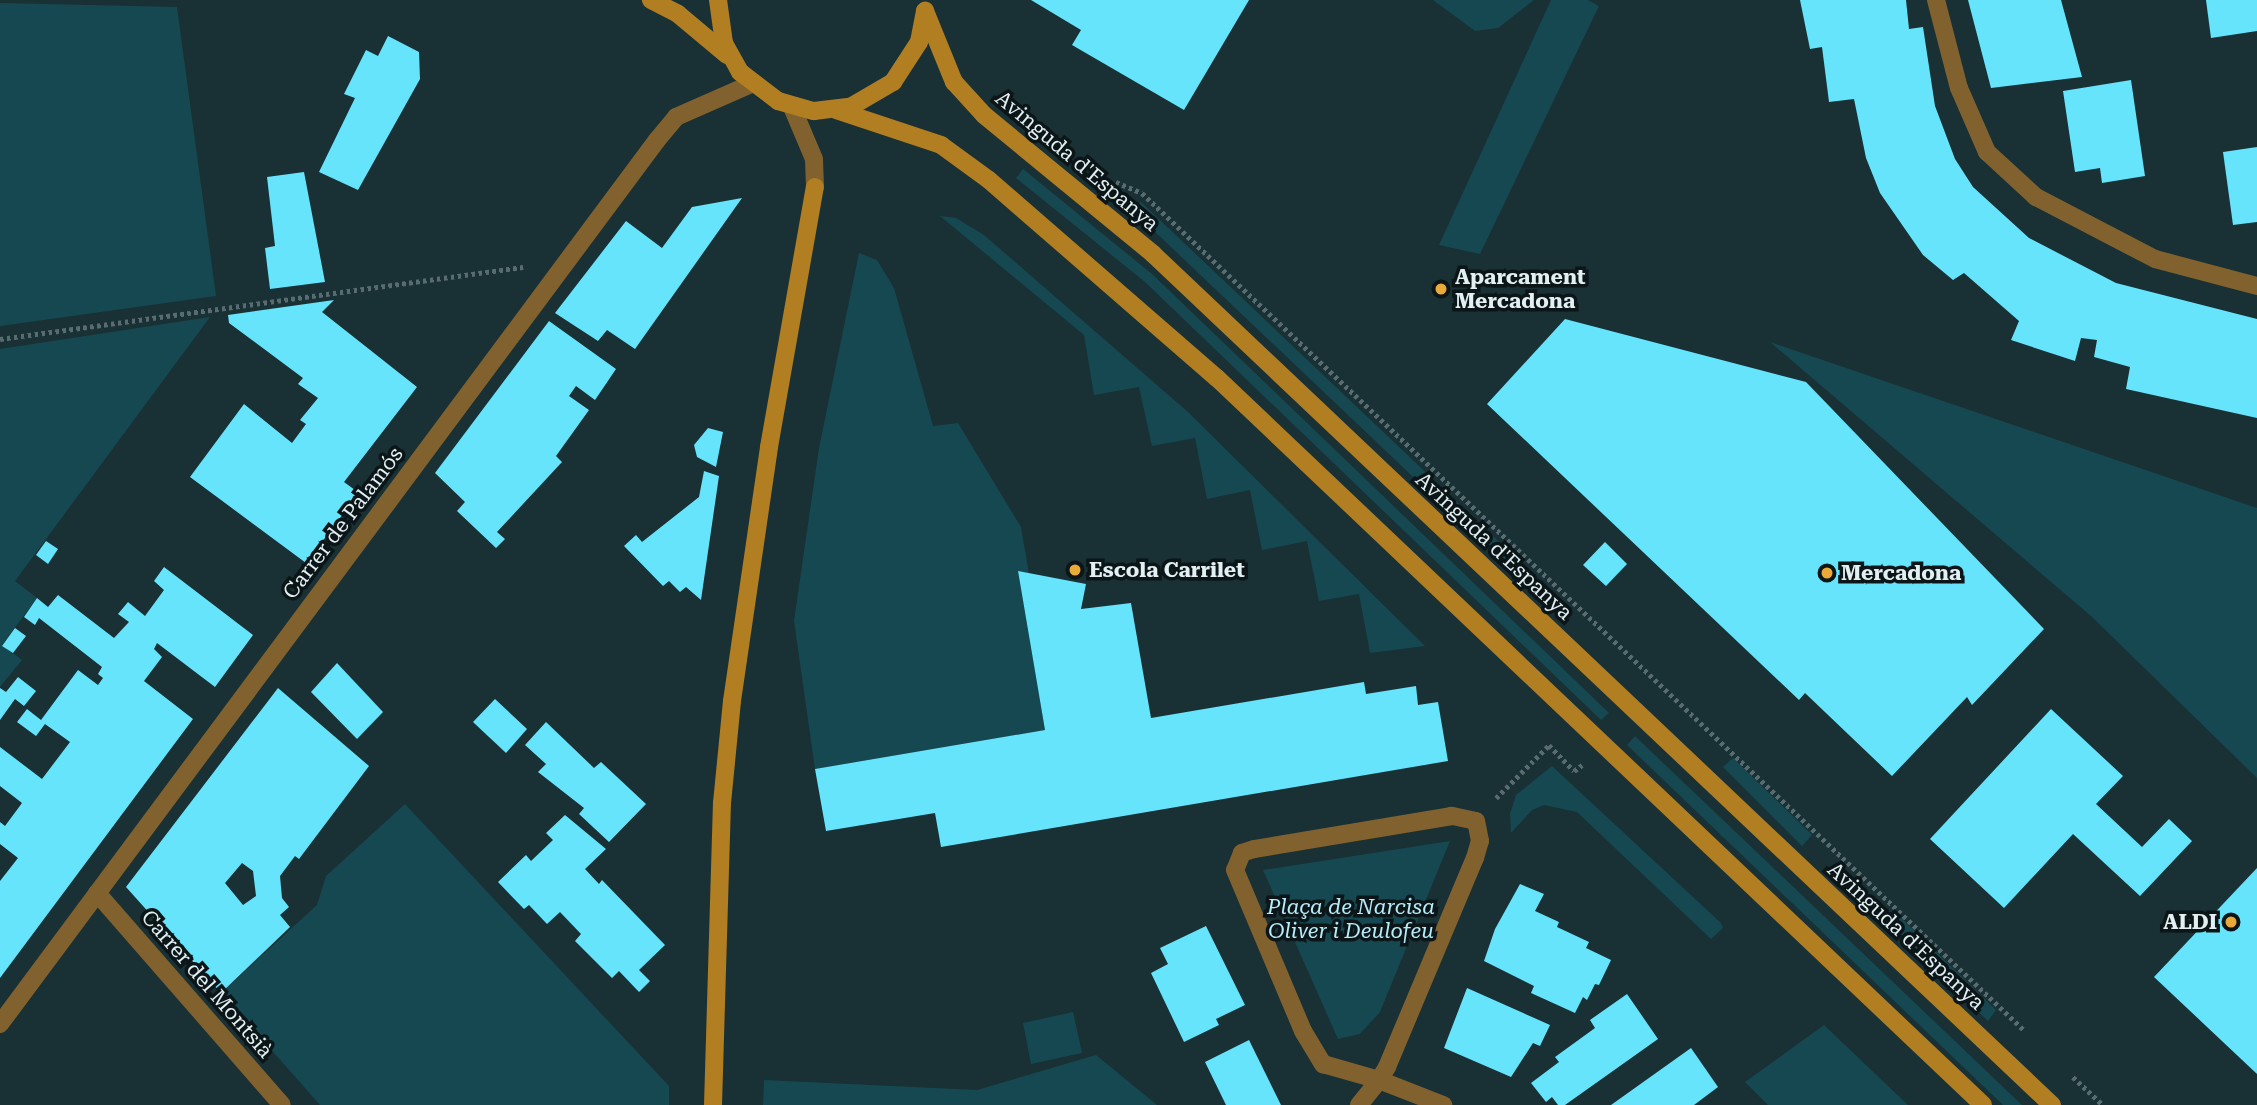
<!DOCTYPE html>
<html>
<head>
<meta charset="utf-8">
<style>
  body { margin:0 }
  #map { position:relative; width:2257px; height:1105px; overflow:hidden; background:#193035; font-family:"Roboto Serif",serif }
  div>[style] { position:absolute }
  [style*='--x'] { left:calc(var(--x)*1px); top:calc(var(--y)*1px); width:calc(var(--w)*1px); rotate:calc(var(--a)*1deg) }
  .green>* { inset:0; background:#164851 }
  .building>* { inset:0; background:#65e4fc }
  .path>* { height:4.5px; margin-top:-2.25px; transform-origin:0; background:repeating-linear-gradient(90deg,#576b70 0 3.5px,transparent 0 7px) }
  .street>* { height:18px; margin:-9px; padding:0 9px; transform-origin:9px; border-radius:9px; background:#81612e }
  .secondary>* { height:18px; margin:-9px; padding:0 9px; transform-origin:9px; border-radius:9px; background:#b17e22 }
  .dots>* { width:19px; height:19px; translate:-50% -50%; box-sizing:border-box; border:4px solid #0c1618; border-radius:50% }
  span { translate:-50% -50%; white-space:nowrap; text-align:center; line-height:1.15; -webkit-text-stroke:7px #0c1618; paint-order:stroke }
  .street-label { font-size:21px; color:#e3f0f3 }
  .poi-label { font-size:21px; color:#e3f0f3; font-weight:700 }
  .left { translate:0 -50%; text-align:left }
  .right { translate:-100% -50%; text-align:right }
  .park-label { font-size:21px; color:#b6edf9; font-style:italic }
</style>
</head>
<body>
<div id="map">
  <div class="green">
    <div style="clip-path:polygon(1433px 0,1534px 0,1498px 28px,1475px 31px)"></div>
    <div style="clip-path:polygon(1551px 0,1588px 0,1599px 6px,1480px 254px,1439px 245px)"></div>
    <div style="clip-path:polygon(0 3px,177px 7px,216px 296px,0 326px)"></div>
    <div style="clip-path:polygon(1023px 169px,1152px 274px,1609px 713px,1601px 720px,1145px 282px,1016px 178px)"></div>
    <div style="clip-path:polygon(1141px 202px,1515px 557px,1507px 566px,1132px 210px)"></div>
    <div style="clip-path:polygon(940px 216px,956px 218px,984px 235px,1188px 412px,1425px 646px,1370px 653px,1359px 594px,1319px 601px,1307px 541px,1262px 550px,1250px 490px,1207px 499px,1195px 438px,1152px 446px,1139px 387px,1094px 395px,1084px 335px)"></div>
    <div style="clip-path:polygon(859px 253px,877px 260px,894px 288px,933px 426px,958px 423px,1021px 527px,1029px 574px,1018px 572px,1045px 730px,815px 769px,794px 621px,819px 448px)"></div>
    <div style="clip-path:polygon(210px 317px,15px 581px,37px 598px,2px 645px,22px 660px,0 687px,0 349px)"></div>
    <div style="clip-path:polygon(1770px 342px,2257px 508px,2257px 778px,2091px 616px)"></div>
    <div style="clip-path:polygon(1635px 736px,2022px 1105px,2003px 1105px,1627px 745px)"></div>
    <div style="clip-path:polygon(1733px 758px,1812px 835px,1802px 846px,1723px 767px)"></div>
    <div style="clip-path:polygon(1552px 766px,1721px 923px,1723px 928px,1711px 939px,1577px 812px,1544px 805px,1532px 810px,1511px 833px,1510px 814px,1516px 795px)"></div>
    <div style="clip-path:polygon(405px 804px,669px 1086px,669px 1105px,320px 1105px,221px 993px,317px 905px,326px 876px)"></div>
    <div style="clip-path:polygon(1450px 841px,1380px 1012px,1360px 1034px,1338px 1039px,1263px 870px)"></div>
    <div style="clip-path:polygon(1894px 911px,1996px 1010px,1988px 1021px,1885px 921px)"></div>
    <div style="clip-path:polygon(1073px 1012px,1082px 1053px,1031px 1064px,1023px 1023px)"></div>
    <div style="clip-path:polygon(1824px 1025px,1908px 1105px,1768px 1105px,1745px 1082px)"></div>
    <div style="clip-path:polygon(1096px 1055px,1157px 1105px,763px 1105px,764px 1080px,977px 1090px)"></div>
  </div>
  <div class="building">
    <div style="clip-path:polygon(1031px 0,1249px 0,1184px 110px,1072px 45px,1081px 30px)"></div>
    <div style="clip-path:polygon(1800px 0,1906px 0,1909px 29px,1923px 27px,1935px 106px,1955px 159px,1973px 187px,2029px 238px,2116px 283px,2257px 319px,2257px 418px,2126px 389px,2130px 367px,2094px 357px,2097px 340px,2081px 338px,2075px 361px,2011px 340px,2019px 321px,1964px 273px,1953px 280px,1923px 255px,1880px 193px,1866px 158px,1854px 99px,1829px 102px,1822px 47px,1810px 49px)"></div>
    <div style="clip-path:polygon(1968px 0,2061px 0,2082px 77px,1991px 88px)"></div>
    <div style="clip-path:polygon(2206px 0,2257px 0,2257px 31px,2211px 38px)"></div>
    <div style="clip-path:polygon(388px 36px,419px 52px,420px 79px,358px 190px,319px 172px,355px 98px,344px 94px,366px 50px,378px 56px)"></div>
    <div style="clip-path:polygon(2131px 80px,2145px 176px,2102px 183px,2100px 168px,2075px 172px,2063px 91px)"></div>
    <div style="clip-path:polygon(2257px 147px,2257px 222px,2233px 225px,2223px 152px)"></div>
    <div style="clip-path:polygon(304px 172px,325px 282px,270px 289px,265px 248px,275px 246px,267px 177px)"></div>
    <div style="clip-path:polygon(742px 198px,635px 349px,607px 330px,598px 341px,555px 313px,626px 221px,662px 248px,692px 207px)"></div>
    <div style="clip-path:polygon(334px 300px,322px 312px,417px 387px,344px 482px,359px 493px,306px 563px,190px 477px,244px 404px,292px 443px,306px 424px,300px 420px,318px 398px,298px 384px,303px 378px,229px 323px,228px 315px)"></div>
    <div style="clip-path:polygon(1565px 319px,1806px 382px,2044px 629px,1972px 705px,1967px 697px,1892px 776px,1805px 693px,1799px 700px,1487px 404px)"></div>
    <div style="clip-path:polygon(549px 321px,616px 369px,595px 400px,576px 386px,569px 396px,589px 410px,556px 456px,562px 462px,497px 532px,505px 539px,496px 548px,457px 511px,465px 502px,435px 473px)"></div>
    <div style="clip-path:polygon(708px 428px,723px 432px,716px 467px,697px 457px,694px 445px)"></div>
    <div style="clip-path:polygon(704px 471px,719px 476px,701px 600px,686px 587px,680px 592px,669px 581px,663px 586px,624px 546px,636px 535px,642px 542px,699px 497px)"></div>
    <div style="clip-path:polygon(46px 541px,58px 549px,48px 564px,36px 555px)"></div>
    <div style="clip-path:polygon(1605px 542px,1627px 564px,1606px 586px,1583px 565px)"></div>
    <div style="clip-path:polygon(164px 567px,253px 635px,215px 687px,157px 643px,154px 649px,162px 657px,144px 681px,193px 719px,0 978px,0 881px,18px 858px,0 844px,0 822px,5px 826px,22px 803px,0 786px,0 747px,42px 779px,70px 742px,45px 724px,36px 736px,17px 722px,27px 709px,41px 720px,78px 670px,98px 685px,103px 678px,98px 674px,102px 667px,39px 618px,35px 625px,24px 617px,37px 598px,48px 607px,58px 595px,114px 638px,129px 622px,118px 614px,128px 602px,145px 616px,164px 590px,154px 581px)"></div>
    <div style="clip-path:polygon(1018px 571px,1086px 584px,1081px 609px,1131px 603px,1151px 718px,1364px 682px,1366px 694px,1416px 686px,1418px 705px,1438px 702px,1448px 761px,941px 847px,935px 813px,826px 831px,815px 769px,1045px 730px)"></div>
    <div style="clip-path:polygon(15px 628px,26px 636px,13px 653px,2px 646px)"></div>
    <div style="clip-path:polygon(337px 663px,383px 712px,357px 739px,311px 692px)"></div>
    <div style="clip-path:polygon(18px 677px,36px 691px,24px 706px,15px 699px,0 720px,0 688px,6px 692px)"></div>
    <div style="clip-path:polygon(evenodd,278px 688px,369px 766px,299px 859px,295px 856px,280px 876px,282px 898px,289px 907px,280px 915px,290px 927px,221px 993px,126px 887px,278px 688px,242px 863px,253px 871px,256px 896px,243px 905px,225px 883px,242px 863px)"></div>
    <div style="clip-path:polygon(495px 699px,527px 729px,506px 753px,473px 722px)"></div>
    <div style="clip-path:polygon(2051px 709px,2123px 776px,2096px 804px,2142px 847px,2169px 819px,2192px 841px,2140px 896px,2073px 834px,2004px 908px,1930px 839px)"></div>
    <div style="clip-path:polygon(546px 722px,594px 768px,601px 762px,646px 804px,609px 842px,579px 814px,584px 808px,538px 772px,546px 764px,525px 745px)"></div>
    <div style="clip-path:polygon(565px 815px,606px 849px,585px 869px,599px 884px,602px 880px,665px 945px,639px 970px,650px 981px,639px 992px,619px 971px,612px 978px,575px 941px,581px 934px,560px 912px,547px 924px,529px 905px,524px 909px,498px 882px,526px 855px,531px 861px,553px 840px,546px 833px)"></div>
    <div style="clip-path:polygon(2257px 868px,2257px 1074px,2154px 977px)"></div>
    <div style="clip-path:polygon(1520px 884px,1544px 894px,1535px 911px,1559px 922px,1557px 927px,1589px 942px,1586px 948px,1611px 960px,1599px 985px,1595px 984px,1587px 1000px,1583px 997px,1575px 1013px,1531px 993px,1534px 986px,1484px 961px,1495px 929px)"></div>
    <div style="clip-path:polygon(1206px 926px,1245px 1005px,1216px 1019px,1219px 1025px,1184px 1042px,1151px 973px,1168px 964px,1160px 948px)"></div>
    <div style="clip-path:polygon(1467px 988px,1550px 1025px,1540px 1046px,1533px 1043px,1511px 1077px,1444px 1048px)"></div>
    <div style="clip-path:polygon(1627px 994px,1658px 1039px,1565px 1105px,1558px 1105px,1552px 1097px,1546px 1102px,1531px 1083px,1559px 1062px,1555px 1057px,1595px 1028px,1590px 1020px)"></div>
    <div style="clip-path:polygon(1249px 1040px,1281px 1105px,1226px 1105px,1205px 1062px)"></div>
    <div style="clip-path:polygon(1691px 1048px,1718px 1087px,1694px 1105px,1611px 1105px)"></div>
  </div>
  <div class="path">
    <div style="--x:1116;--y:182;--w:28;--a:23"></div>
    <div style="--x:1142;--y:193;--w:1216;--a:43.5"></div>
    <div style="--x:0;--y:339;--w:528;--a:-7.84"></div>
    <div style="--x:1496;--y:798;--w:75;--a:-45"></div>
    <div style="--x:1549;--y:745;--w:36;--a:46"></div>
    <div style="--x:1574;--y:771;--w:10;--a:-37"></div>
    <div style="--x:2073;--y:1077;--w:41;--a:43"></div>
  </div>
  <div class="street">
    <div style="--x:1936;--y:0;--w:91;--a:75.4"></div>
    <div style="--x:1959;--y:88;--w:70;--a:66.4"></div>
    <div style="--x:1987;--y:152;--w:67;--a:42.6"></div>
    <div style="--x:2036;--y:197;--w:134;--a:27.5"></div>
    <div style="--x:2155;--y:259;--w:106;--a:14.8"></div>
    <div style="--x:792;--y:107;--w:56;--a:67.1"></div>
    <div style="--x:814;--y:159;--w:28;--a:88"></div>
    <div style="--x:97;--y:893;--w:281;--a:48.9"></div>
    <div style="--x:0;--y:1024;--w:1101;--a:-53.38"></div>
    <div style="--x:657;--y:140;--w:30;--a:-50"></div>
    <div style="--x:676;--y:117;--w:82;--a:-23.7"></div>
    <div style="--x:1359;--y:1105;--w:32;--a:-51"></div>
    <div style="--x:1379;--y:1080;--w:15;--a:-58"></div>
    <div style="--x:1387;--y:1067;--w:227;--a:-67.2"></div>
    <div style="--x:1475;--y:858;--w:18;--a:-74"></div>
    <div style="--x:1480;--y:841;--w:20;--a:-101"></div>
    <div style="--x:1476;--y:821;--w:25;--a:-168"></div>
    <div style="--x:1452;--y:816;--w:201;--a:170.5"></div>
    <div style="--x:1254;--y:849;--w:13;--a:162"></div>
    <div style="--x:1242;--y:853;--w:18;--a:112"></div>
    <div style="--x:1235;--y:870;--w:175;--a:67.1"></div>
    <div style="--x:1303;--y:1031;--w:39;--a:59"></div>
    <div style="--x:1323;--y:1064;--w:58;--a:15.9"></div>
    <div style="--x:1379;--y:1080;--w:69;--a:21.3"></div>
  </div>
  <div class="secondary">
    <div style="--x:651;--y:0;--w:30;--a:27"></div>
    <div style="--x:678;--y:14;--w:64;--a:39.9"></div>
    <div style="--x:718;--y:0;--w:43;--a:82.1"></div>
    <div style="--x:724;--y:43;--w:33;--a:61"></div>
    <div style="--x:740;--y:72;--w:48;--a:37.3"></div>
    <div style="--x:778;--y:101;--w:37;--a:16"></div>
    <div style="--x:814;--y:111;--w:38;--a:-7"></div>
    <div style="--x:852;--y:106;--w:48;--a:-30.3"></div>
    <div style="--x:893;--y:82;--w:48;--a:-57"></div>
    <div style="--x:919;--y:42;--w:32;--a:-79"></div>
    <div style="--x:925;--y:11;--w:77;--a:67.8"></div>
    <div style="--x:954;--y:82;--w:45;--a:47.7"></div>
    <div style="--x:984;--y:115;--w:219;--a:39.4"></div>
    <div style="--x:1153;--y:254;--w:1238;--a:43.43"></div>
    <div style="--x:836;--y:110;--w:111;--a:18.4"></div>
    <div style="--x:941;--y:145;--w:59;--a:36.1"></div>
    <div style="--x:989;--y:180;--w:302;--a:41"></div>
    <div style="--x:1217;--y:378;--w:1056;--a:43.5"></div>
    <div style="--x:713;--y:1105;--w:302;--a:-88.3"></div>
    <div style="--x:722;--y:803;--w:102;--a:-84.4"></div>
    <div style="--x:732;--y:701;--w:257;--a:-81.7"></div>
    <div style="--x:769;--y:447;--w:264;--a:-80"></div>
  </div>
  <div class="dots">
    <div style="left:1441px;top:289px;background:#eaaa39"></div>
    <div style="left:1075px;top:570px;background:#eaaa39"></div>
    <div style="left:1827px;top:573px;background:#eaaa39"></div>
    <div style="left:2231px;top:922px;background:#eaaa39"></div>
  </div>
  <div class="street-label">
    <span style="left:1077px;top:161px;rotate:40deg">Avinguda d'Espanya</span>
    <span style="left:343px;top:523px;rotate:-53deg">Carrer de Palamós</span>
    <span style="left:1494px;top:546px;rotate:43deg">Avinguda d'Espanya</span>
    <span style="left:1906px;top:936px;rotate:43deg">Avinguda d'Espanya</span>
    <span style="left:207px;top:984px;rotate:49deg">Carrer del Montsià</span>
  </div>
  <div class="poi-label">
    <span class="left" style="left:1455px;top:289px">Aparcament<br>Mercadona</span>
    <span class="left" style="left:1089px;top:570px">Escola Carrilet</span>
    <span class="left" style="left:1841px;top:573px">Mercadona</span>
    <span class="right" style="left:2217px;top:922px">ALDI</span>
  </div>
  <div class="park-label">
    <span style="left:1351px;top:919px">Plaça de Narcisa<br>Oliver i Deulofeu</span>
  </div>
</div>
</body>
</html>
